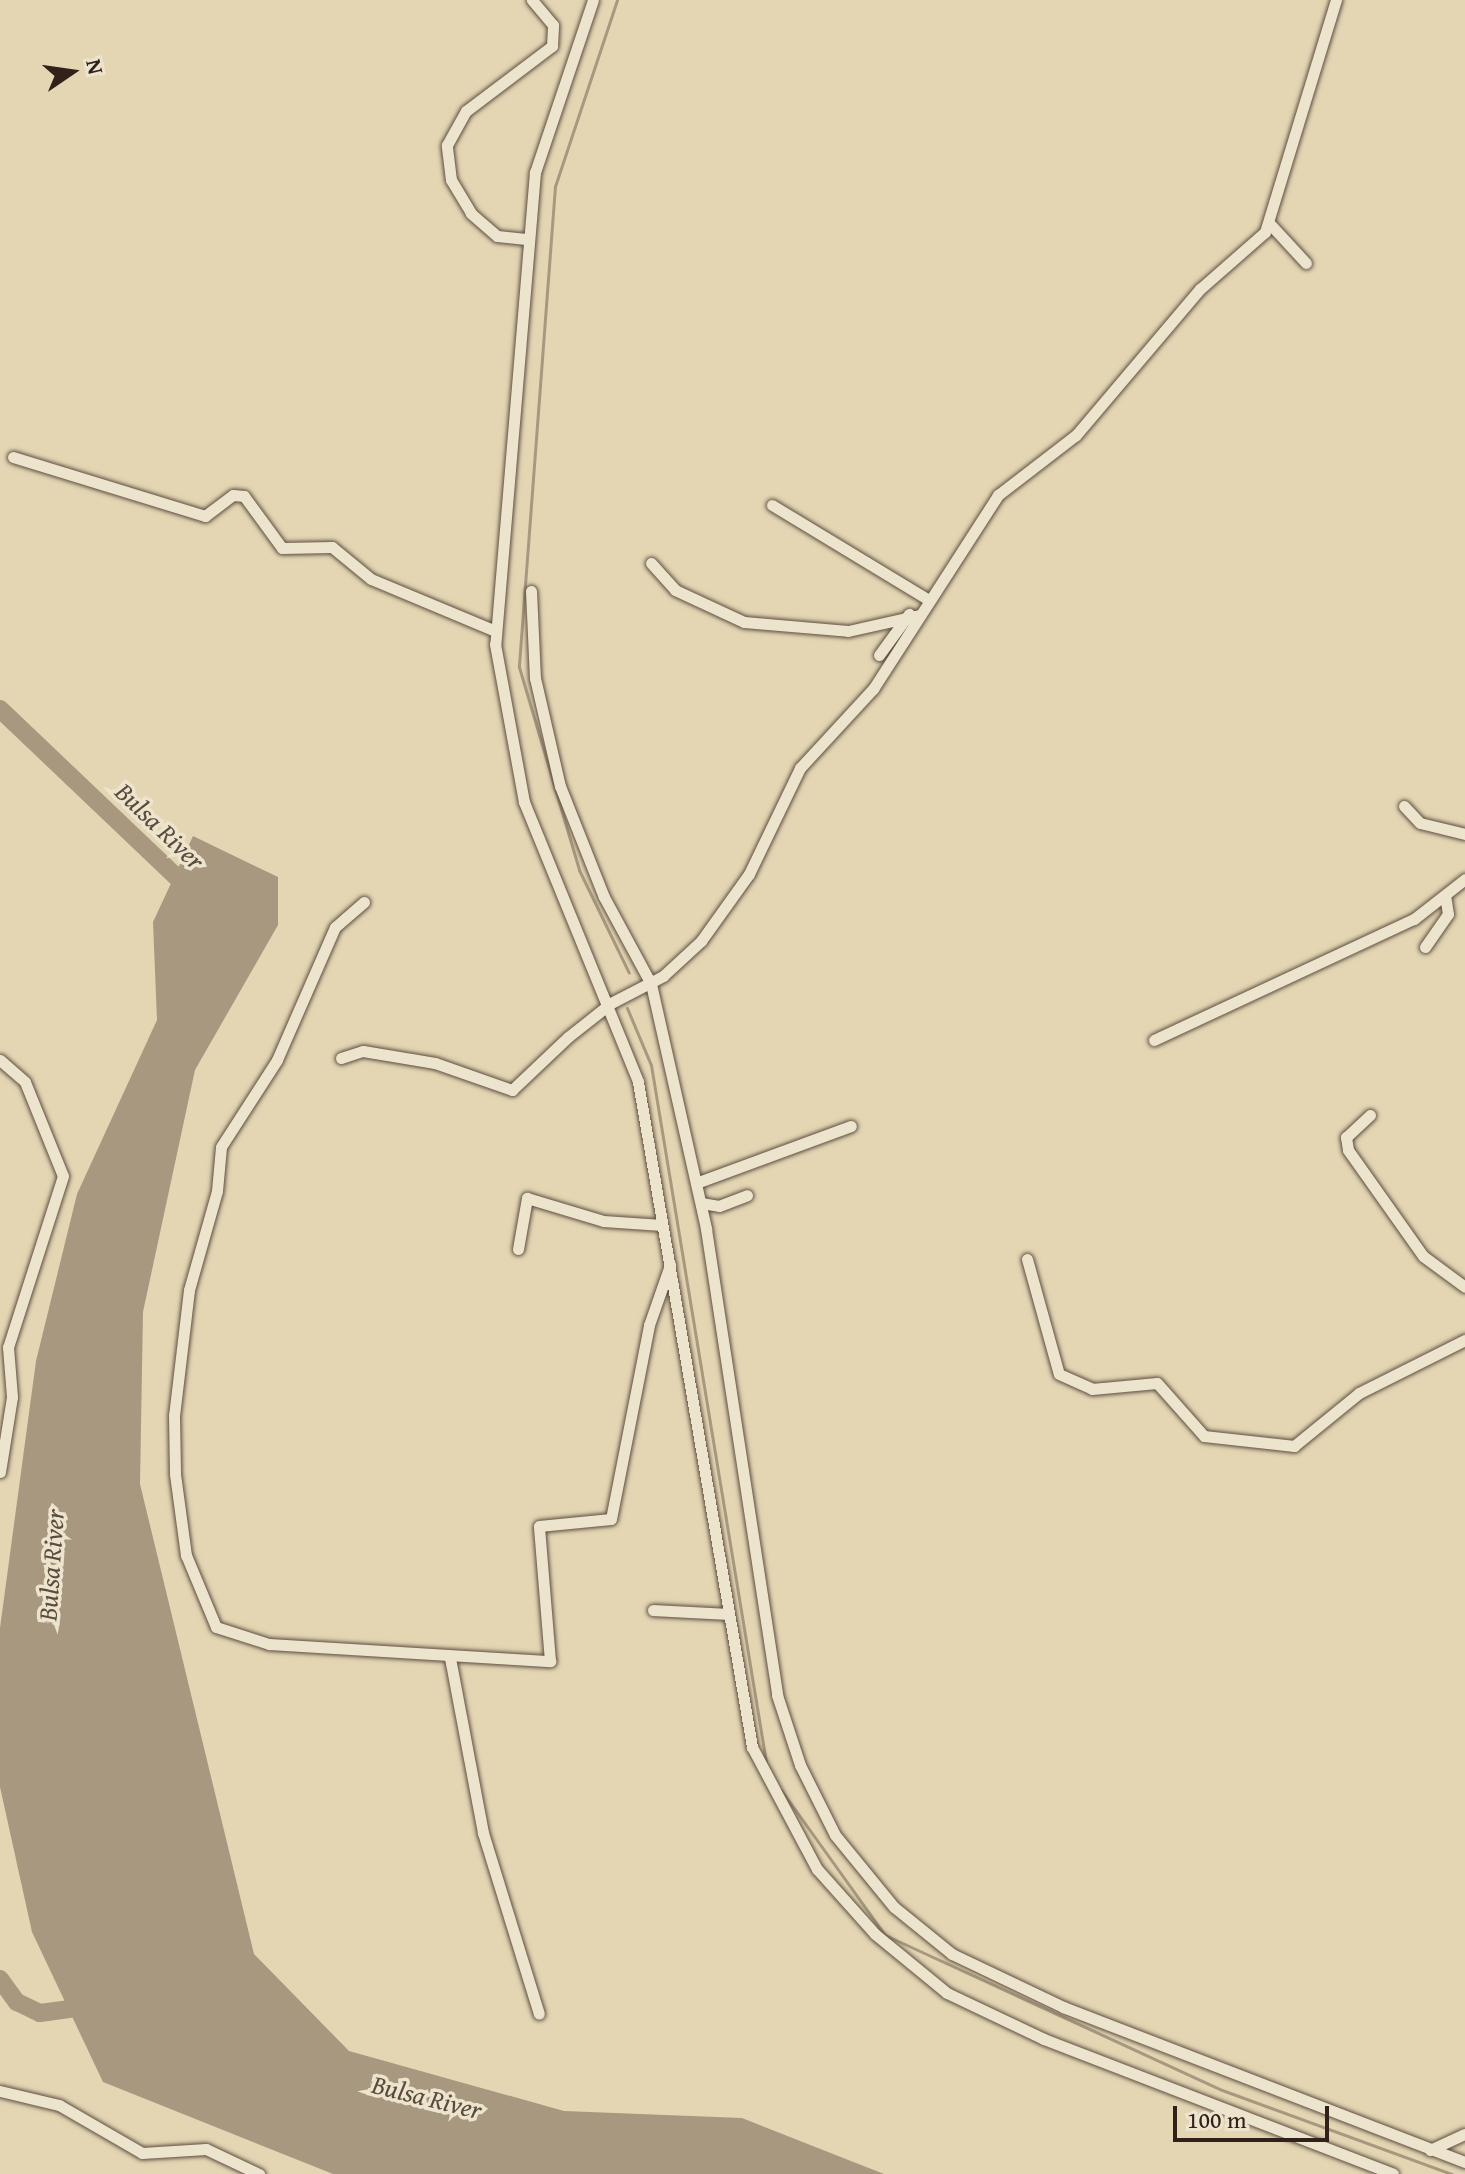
<!DOCTYPE html>
<html>
<head>
<meta charset="utf-8">
<style>
  body { margin:0 }
  #map { position:relative; width:1465px; height:2174px; overflow:hidden; background:#e4d6b3; font-family:"Gentium Book Plus",serif }
  div>[style] { position:absolute }
  [style*='--x'] { left:calc(var(--x)*1px); top:calc(var(--y)*1px); width:calc(var(--w)*1px); rotate:calc(var(--a)*1deg) }
  .water>* { inset:0; background:#a7987f }
  .stream>* { height:3px; margin:-1.5px; padding:0 1.5px; transform-origin:1.5px; border-radius:1.5px; background:#a7987f }
  .river>* { height:18px; margin:-9px; padding:0 9px; transform-origin:9px; border-radius:9px; background:#a7987f }
  .roads { filter:drop-shadow(0 0 2px #5d4e41) drop-shadow(0 0 2px #5d4e41) }
  .minor>* { height:11px; margin:-5.5px; padding:0 5.5px; transform-origin:5.5px; border-radius:5.5px; background:#ede4ce }
  span { translate:-50% -50%; white-space:nowrap; text-align:center; line-height:1.15; -webkit-text-stroke:7px #ede4ce; paint-order:stroke }
  .water-label { font-size:26px; color:#5a4b3e; font-style:italic }
  .north { position:absolute; left:32px; top:32px; width:80px; height:80px; -webkit-text-stroke:6px #ede4ce; paint-order:stroke; rotate:77deg; font-size:22px; font-weight:700; line-height:32px; text-align:center; color:#30211b }
  .north::after { content:''; display:block; margin:auto; width:28px; height:36px; background:#30211b; clip-path:polygon(50% 0,100% 100%,50% 72%,0 100%) }
  .scale { position:absolute; left:1173px; top:2106px; width:156px; height:36px; box-sizing:border-box; border:4px solid #30211b; border-top:0; padding-left:10px; font-size:24px; line-height:28px; white-space:nowrap; color:#30211b; -webkit-text-stroke:6px #ede4ce; paint-order:stroke }
</style>
</head>
<body>
<div id="map">
  <div class="water">
    <div style="clip-path:polygon(193px 836px,278px 877px,278px 925px,195px 1070px,143px 1312px,140px 1484px,254px 1954px,349px 2051px,564px 2111px,742px 2118px,884px 2174px,333px 2174px,103px 2082px,32px 1932px,0 1787px,0 1628px,36px 1361px,77px 1194px,157px 1020px,153px 922px)"></div>
  </div>
  <div class="stream">
    <div style="--x:617;--y:0;--w:196;--a:108.4"></div>
    <div style="--x:555;--y:186;--w:482;--a:94.3"></div>
    <div style="--x:519;--y:667;--w:212;--a:73.5"></div>
    <div style="--x:579;--y:870;--w:114;--a:64.1"></div>
    <div style="--x:627;--y:1008;--w:62;--a:67.2"></div>
    <div style="--x:651;--y:1065;--w:706;--a:80.63"></div>
    <div style="--x:781;--y:1790;--w:178;--a:54.4"></div>
    <div style="--x:885;--y:1935;--w:371;--a:24.7"></div>
    <div style="--x:1222;--y:2090;--w:245;--a:20.1"></div>
  </div>
  <div class="river">
    <div style="--x:0;--y:709;--w:265;--a:43.6"></div>
    <div style="--x:0;--y:1979;--w:29;--a:54"></div>
    <div style="--x:17;--y:2002;--w:25;--a:26"></div>
    <div style="--x:40;--y:2013;--w:51;--a:-7.8"></div>
  </div>
  <div class="roads">
    <div class="minor">
      <div style="--x:593;--y:0;--w:182;--a:108.6"></div>
      <div style="--x:535;--y:172;--w:474;--a:94.8"></div>
      <div style="--x:495;--y:644;--w:161;--a:79.6"></div>
      <div style="--x:524;--y:802;--w:302;--a:67.8"></div>
      <div style="--x:638;--y:1082;--w:675;--a:80.27"></div>
      <div style="--x:752;--y:1747;--w:138;--a:62"></div>
      <div style="--x:817;--y:1869;--w:87;--a:48.3"></div>
      <div style="--x:875;--y:1934;--w:93;--a:39.3"></div>
      <div style="--x:947;--y:1993;--w:107;--a:25.4"></div>
      <div style="--x:1044;--y:2039;--w:374;--a:21.1"></div>
      <div style="--x:1270;--y:224;--w:53;--a:47.3"></div>
      <div style="--x:526;--y:239;--w:29;--a:-174"></div>
      <div style="--x:497;--y:236;--w:35;--a:-139"></div>
      <div style="--x:471;--y:213;--w:39;--a:-121"></div>
      <div style="--x:451;--y:180;--w:35;--a:-97"></div>
      <div style="--x:447;--y:145;--w:39;--a:-61"></div>
      <div style="--x:466;--y:111;--w:108;--a:-37.1"></div>
      <div style="--x:552;--y:46;--w:21;--a:-87"></div>
      <div style="--x:553;--y:25;--w:33;--a:-130"></div>
      <div style="--x:13;--y:457;--w:201;--a:17.1"></div>
      <div style="--x:205;--y:516;--w:35;--a:-37"></div>
      <div style="--x:233;--y:495;--w:11;--a:5"></div>
      <div style="--x:244;--y:496;--w:64;--a:53.8"></div>
      <div style="--x:282;--y:548;--w:50;--a:-1.1"></div>
      <div style="--x:332;--y:547;--w:50;--a:39.4"></div>
      <div style="--x:371;--y:579;--w:132;--a:22.7"></div>
      <div style="--x:772;--y:505;--w:184;--a:31.2"></div>
      <div style="--x:651;--y:563;--w:36;--a:48"></div>
      <div style="--x:675;--y:590;--w:76;--a:24.9"></div>
      <div style="--x:744;--y:622;--w:104;--a:4.9"></div>
      <div style="--x:848;--y:631;--w:74;--a:-12.5"></div>
      <div style="--x:531;--y:591;--w:87;--a:87.4"></div>
      <div style="--x:535;--y:678;--w:111;--a:77"></div>
      <div style="--x:560;--y:786;--w:119;--a:68.4"></div>
      <div style="--x:604;--y:897;--w:99;--a:61.6"></div>
      <div style="--x:651;--y:984;--w:251;--a:77.3"></div>
      <div style="--x:706;--y:1229;--w:471;--a:81.3"></div>
      <div style="--x:777;--y:1695;--w:74;--a:71.8"></div>
      <div style="--x:800;--y:1765;--w:78;--a:63.4"></div>
      <div style="--x:835;--y:1835;--w:93;--a:50.7"></div>
      <div style="--x:894;--y:1907;--w:75;--a:39"></div>
      <div style="--x:952;--y:1954;--w:123;--a:25.5"></div>
      <div style="--x:1063;--y:2007;--w:431;--a:21.1"></div>
      <div style="--x:879;--y:655;--w:51;--a:-53.8"></div>
      <div style="--x:1404;--y:806;--w:23;--a:47"></div>
      <div style="--x:1420;--y:823;--w:46;--a:13.7"></div>
      <div style="--x:364;--y:902;--w:38;--a:139"></div>
      <div style="--x:335;--y:927;--w:145;--a:113.6"></div>
      <div style="--x:277;--y:1060;--w:103;--a:122.8"></div>
      <div style="--x:221;--y:1147;--w:44;--a:95.2"></div>
      <div style="--x:217;--y:1191;--w:103;--a:105.8"></div>
      <div style="--x:189;--y:1290;--w:126;--a:96.8"></div>
      <div style="--x:174;--y:1415;--w:59;--a:89"></div>
      <div style="--x:175;--y:1474;--w:82;--a:82.3"></div>
      <div style="--x:186;--y:1555;--w:78;--a:67.4"></div>
      <div style="--x:216;--y:1627;--w:56;--a:17.8"></div>
      <div style="--x:269;--y:1644;--w:282;--a:3.5"></div>
      <div style="--x:550;--y:1661;--w:135;--a:-94.7"></div>
      <div style="--x:539;--y:1526;--w:72;--a:-5.6"></div>
      <div style="--x:611;--y:1519;--w:198;--a:-78.9"></div>
      <div style="--x:649;--y:1325;--w:64;--a:-70.7"></div>
      <div style="--x:1425;--y:947;--w:40;--a:-55.1"></div>
      <div style="--x:1448;--y:914;--w:19;--a:-99"></div>
      <div style="--x:1154;--y:1040;--w:287;--a:-25"></div>
      <div style="--x:1414;--y:919;--w:65;--a:-38.1"></div>
      <div style="--x:341;--y:1058;--w:23;--a:-18"></div>
      <div style="--x:363;--y:1051;--w:73;--a:9.5"></div>
      <div style="--x:435;--y:1063;--w:82;--a:19.3"></div>
      <div style="--x:512;--y:1090;--w:77;--a:-43.4"></div>
      <div style="--x:568;--y:1037;--w:55;--a:-38.3"></div>
      <div style="--x:611;--y:1003;--w:59;--a:-27.4"></div>
      <div style="--x:663;--y:976;--w:52;--a:-42.6"></div>
      <div style="--x:701;--y:941;--w:82;--a:-54.4"></div>
      <div style="--x:749;--y:874;--w:118;--a:-64.3"></div>
      <div style="--x:800;--y:768;--w:108;--a:-47.3"></div>
      <div style="--x:873;--y:689;--w:231;--a:-57.2"></div>
      <div style="--x:998;--y:495;--w:98;--a:-37.6"></div>
      <div style="--x:1076;--y:435;--w:192;--a:-49.7"></div>
      <div style="--x:1200;--y:289;--w:86;--a:-41.2"></div>
      <div style="--x:1265;--y:232;--w:243;--a:-73"></div>
      <div style="--x:0;--y:1060;--w:33;--a:41"></div>
      <div style="--x:25;--y:1082;--w:101;--a:68"></div>
      <div style="--x:63;--y:1176;--w:180;--a:107.8"></div>
      <div style="--x:8;--y:1347;--w:50;--a:85.4"></div>
      <div style="--x:12;--y:1397;--w:76;--a:99.1"></div>
      <div style="--x:1370;--y:1115;--w:33;--a:137"></div>
      <div style="--x:1346;--y:1137;--w:13;--a:81"></div>
      <div style="--x:1348;--y:1150;--w:130;--a:54.7"></div>
      <div style="--x:1423;--y:1256;--w:52;--a:36.4"></div>
      <div style="--x:696;--y:1183;--w:165;--a:-20.2"></div>
      <div style="--x:701;--y:1203;--w:18;--a:9"></div>
      <div style="--x:719;--y:1206;--w:30;--a:-21"></div>
      <div style="--x:518;--y:1249;--w:52;--a:-80"></div>
      <div style="--x:527;--y:1198;--w:79;--a:16.8"></div>
      <div style="--x:603;--y:1221;--w:59;--a:3.9"></div>
      <div style="--x:1027;--y:1259;--w:119;--a:74.5"></div>
      <div style="--x:1059;--y:1374;--w:36;--a:24"></div>
      <div style="--x:1092;--y:1389;--w:65;--a:-5.3"></div>
      <div style="--x:1157;--y:1383;--w:71;--a:48.4"></div>
      <div style="--x:1204;--y:1436;--w:91;--a:6.3"></div>
      <div style="--x:1294;--y:1446;--w:84;--a:-39.2"></div>
      <div style="--x:1359;--y:1393;--w:119;--a:-26.6"></div>
      <div style="--x:653;--y:1610;--w:75;--a:3.1"></div>
      <div style="--x:450;--y:1658;--w:178;--a:79.3"></div>
      <div style="--x:483;--y:1833;--w:189;--a:72.8"></div>
      <div style="--x:0;--y:2091;--w:61;--a:13.3"></div>
      <div style="--x:59;--y:2105;--w:96;--a:30"></div>
      <div style="--x:142;--y:2153;--w:64;--a:-3.6"></div>
      <div style="--x:206;--y:2149;--w:59;--a:25.3"></div>
      <div style="--x:1430;--y:2150;--w:38;--a:-25"></div>
    </div>
  </div>
  <div class="water-label">
    <span style="left:160px;top:826px;rotate:44deg">Bulsa River</span>
    <span style="left:51px;top:1565px;rotate:-86deg">Bulsa River</span>
    <span style="left:427px;top:2097px;rotate:14deg">Bulsa River</span>
  </div>
  <div class="north">N</div>
  <div class="scale">100 m</div>
</div>
</body>
</html>
